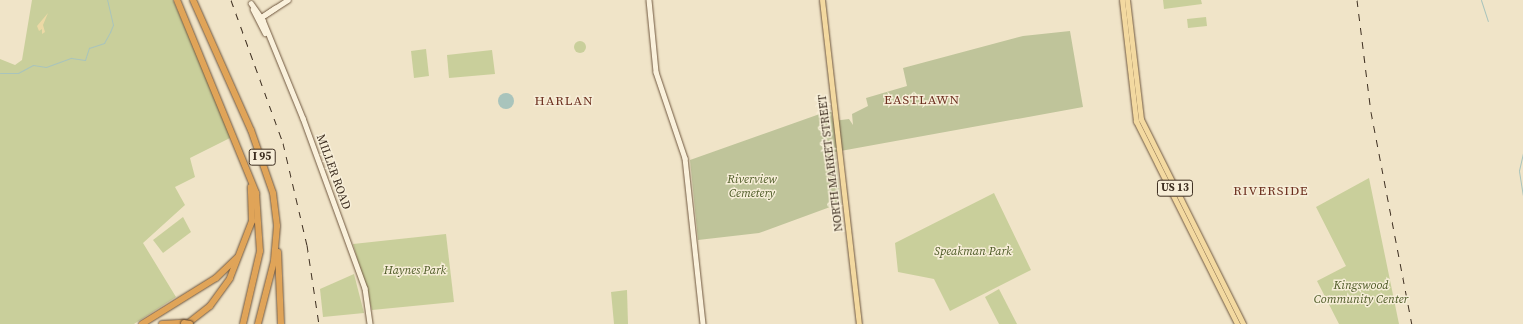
<!DOCTYPE html>
<html>
<head>
<meta charset="utf-8">
<style>
  body { margin:0 }
  #map { position:relative; width:1523px; height:324px; overflow:hidden; background:#f0e4c8; font-family:"Source Serif 4",serif }
  div>[style] { position:absolute }
  [style*='--x'] { left:calc(var(--x)*1px); top:calc(var(--y)*1px); width:calc(var(--w)*1px); rotate:calc(var(--a)*1deg) }
  .green>* { inset:0; background:#c9cf9b }
  .round { border-radius:50% }
  .sand>* { inset:0; background:#ecd9a5 }
  .cemetery>* { inset:0; background:#bfc49a }
  .water>* { inset:0; background:#a9c4bc }
  .stream>* { height:1px; margin:-0.5px; padding:0 0.5px; transform-origin:0.5px; border-radius:0.5px; background:#a9c4bc }
  .roads { filter:drop-shadow(0 0 1px #6f573f) drop-shadow(0 0 1px #6f573f) }
  .secondary>* { height:4.5px; margin:-2.25px; padding:0 2.25px; transform-origin:2.25px; border-radius:2.25px; background:#faf1dc }
  .primary>* { height:5px; margin:-2.5px; padding:0 2.5px; transform-origin:2.5px; border-radius:2.5px; background:#f3d9a0 }
  .highway>* { height:6px; margin:-3px; padding:0 3px; transform-origin:3px; border-radius:3px; background:#e0a458 }
  .rail>* { height:1px; margin-top:-0.5px; transform-origin:0; background:repeating-linear-gradient(90deg,#3d2e20 0 7px,transparent 0 14px) }
  .bridges { filter:drop-shadow(0 0 1px #5b4430) drop-shadow(0 0 1px #5b4430) }
  .highway-bridge>* { height:6px; margin:-3px; padding:0 3px; transform-origin:3px; border-radius:3px; background:#e0a458 }
  span { translate:-50% -50%; white-space:nowrap; text-align:center; line-height:1.15; -webkit-text-stroke:3px #f7eed8; paint-order:stroke }
  .shield-label span { padding:1px 3px; background:#f7eed8; border:1px solid; border-radius:3px; -webkit-text-stroke-width:0 }
  .shield-label { font-size:11px; color:#3d2e20; font-weight:700 }
  .street-label { font-size:12px; color:#3d2e20 }
  .park-label { font-size:12px; color:#4d5a26; font-style:italic }
  .neighbourhood-label { font-size:13px; color:#6b2e1e; letter-spacing:1px }
</style>
</head>
<body>
<div id="map">
  <div class="green">
    <div style="clip-path:polygon(32px 0,173px 0,232px 137px,190px 158px,195px 177px,175px 187px,185px 205px,143px 243px,176px 297px,134px 324px,0 324px,0 59px,15px 65px,22px 60px)"></div>
    <div style="clip-path:polygon(1163px 0,1201px 0,1202px 4px,1164px 9px)"></div>
    <div style="clip-path:polygon(1206px 17px,1207px 26px,1188px 28px,1187px 19px)"></div>
    <div class="round" style="left:574px;top:41px;width:12px;height:12px"></div>
    <div style="clip-path:polygon(426px 49px,429px 76px,414px 78px,411px 51px)"></div>
    <div style="clip-path:polygon(492px 50px,495px 74px,449px 78px,447px 55px)"></div>
    <div style="clip-path:polygon(1369px 178px,1399px 324px,1339px 324px,1317px 281px,1346px 266px,1316px 207px)"></div>
    <div style="clip-path:polygon(994px 193px,1031px 270px,950px 311px,934px 279px,898px 272px,895px 243px)"></div>
    <div style="clip-path:polygon(183px 217px,191px 232px,163px 253px,153px 240px)"></div>
    <div style="clip-path:polygon(446px 234px,454px 302px,372px 310px,353px 244px)"></div>
    <div style="clip-path:polygon(354px 274px,364px 313px,323px 317px,320px 289px)"></div>
    <div style="clip-path:polygon(999px 289px,1017px 324px,999px 324px,985px 297px)"></div>
    <div style="clip-path:polygon(627px 290px,628px 324px,614px 324px,611px 292px)"></div>
  </div>
  <div class="sand">
    <div style="clip-path:polygon(48px 13px,43px 25px,45px 32px,42px 34px,42px 29px,39px 31px,37px 26px)"></div>
  </div>
  <div class="cemetery">
    <div style="clip-path:polygon(1070px 31px,1083px 107px,835px 152px,841px 203px,759px 233px,698px 240px,690px 160px,831px 110px,833px 121px,849px 119px,853px 125px,852px 114px,868px 106px,866px 98px,907px 86px,903px 68px,1023px 36px)"></div>
  </div>
  <div class="water">
    <div class="round" style="left:498px;top:93px;width:16px;height:16px"></div>
  </div>
  <div class="stream">
    <div style="--x:1481;--y:0;--w:22;--a:72"></div>
    <div style="--x:0;--y:73;--w:18;--a:0"></div>
    <div style="--x:18;--y:73;--w:17;--a:-28"></div>
    <div style="--x:33;--y:65;--w:13;--a:9"></div>
    <div style="--x:46;--y:67;--w:27;--a:-20"></div>
    <div style="--x:71;--y:58;--w:14;--a:8"></div>
    <div style="--x:85;--y:60;--w:13;--a:-72"></div>
    <div style="--x:89;--y:48;--w:16;--a:-18"></div>
    <div style="--x:104;--y:43;--w:13;--a:-61"></div>
    <div style="--x:110;--y:32;--w:8;--a:-67"></div>
    <div style="--x:113;--y:25;--w:26;--a:-103"></div>
    <div style="--x:1523;--y:153;--w:18;--a:103"></div>
    <div style="--x:1519;--y:171;--w:24;--a:81"></div>
  </div>
  <div class="roads">
    <div class="secondary">
      <div style="--x:649;--y:0;--w:72;--a:84.4"></div>
      <div style="--x:656;--y:72;--w:91;--a:71.4"></div>
      <div style="--x:685;--y:158;--w:167;--a:83.8"></div>
      <div style="--x:251;--y:3;--w:21;--a:55"></div>
      <div style="--x:263;--y:20;--w:106;--a:67.8"></div>
      <div style="--x:303;--y:118;--w:181;--a:70"></div>
      <div style="--x:365;--y:288;--w:36;--a:82"></div>
      <div style="--x:253;--y:9;--w:27;--a:63"></div>
      <div style="--x:260;--y:18;--w:33;--a:-33"></div>
      <div style="--x:260;--y:18;--w:18;--a:-34"></div>
    </div>
    <div class="primary">
      <div style="--x:822;--y:0;--w:326;--a:83.5"></div>
      <div style="--x:1122;--y:0;--w:122;--a:83.4"></div>
      <div style="--x:1136;--y:121;--w:227;--a:63.5"></div>
      <div style="--x:1127;--y:0;--w:120;--a:83.3"></div>
      <div style="--x:1141;--y:119;--w:229;--a:63.5"></div>
    </div>
    <div class="highway">
      <div style="--x:177;--y:0;--w:209;--a:67.7"></div>
      <div style="--x:256;--y:193;--w:58;--a:86.1"></div>
      <div style="--x:260;--y:251;--w:75;--a:103.1"></div>
      <div style="--x:193;--y:0;--w:142;--a:66"></div>
      <div style="--x:251;--y:130;--w:67;--a:70.8"></div>
      <div style="--x:273;--y:193;--w:33;--a:83"></div>
      <div style="--x:277;--y:226;--w:35;--a:95"></div>
      <div style="--x:274;--y:261;--w:65;--a:104.3"></div>
      <div style="--x:278;--y:252;--w:72;--a:87.6"></div>
      <div style="--x:142;--y:324;--w:87;--a:-31.9"></div>
      <div style="--x:216;--y:278;--w:29;--a:-44"></div>
      <div style="--x:162;--y:324;--w:22;--a:-3"></div>
      <div style="--x:187;--y:324;--w:29;--a:-38"></div>
      <div style="--x:210;--y:306;--w:34;--a:-54"></div>
      <div style="--x:230;--y:278;--w:61;--a:-68.9"></div>
      <div style="--x:252;--y:221;--w:34;--a:-92"></div>
    </div>
  </div>
  <div class="rail">
    <div style="--x:231;--y:0;--w:152;--a:70"></div>
    <div style="--x:283;--y:143;--w:105;--a:76.8"></div>
    <div style="--x:307;--y:245;--w:80;--a:81.4"></div>
    <div style="--x:1357;--y:0;--w:113;--a:82.9"></div>
    <div style="--x:1371;--y:112;--w:216;--a:79.1"></div>
  </div>
  <div class="bridges">
    <div class="highway-bridge">
      <div style="--x:184;--y:323;--w:6;--a:9"></div>
    </div>
  </div>
  <div class="shield-label">
    <span style="left:262px;top:157px">I 95</span>
    <span style="left:1175px;top:188px">US 13</span>
  </div>
  <div class="street-label">
    <span style="left:831px;top:163px;rotate:-97deg">NORTH MARKET STREET</span>
    <span style="left:333px;top:172px;rotate:70deg">MILLER ROAD</span>
  </div>
  <div class="park-label">
    <span style="left:752px;top:187px">Riverview<br>Cemetery</span>
    <span style="left:973px;top:252px">Speakman Park</span>
    <span style="left:415px;top:271px">Haynes Park</span>
    <span style="left:1361px;top:293px">Kingswood<br>Community Center</span>
  </div>
  <div class="neighbourhood-label">
    <span style="left:922px;top:100px">EASTLAWN</span>
    <span style="left:564px;top:101px">HARLAN</span>
    <span style="left:1271px;top:191px">RIVERSIDE</span>
  </div>
</div>
</body>
</html>
